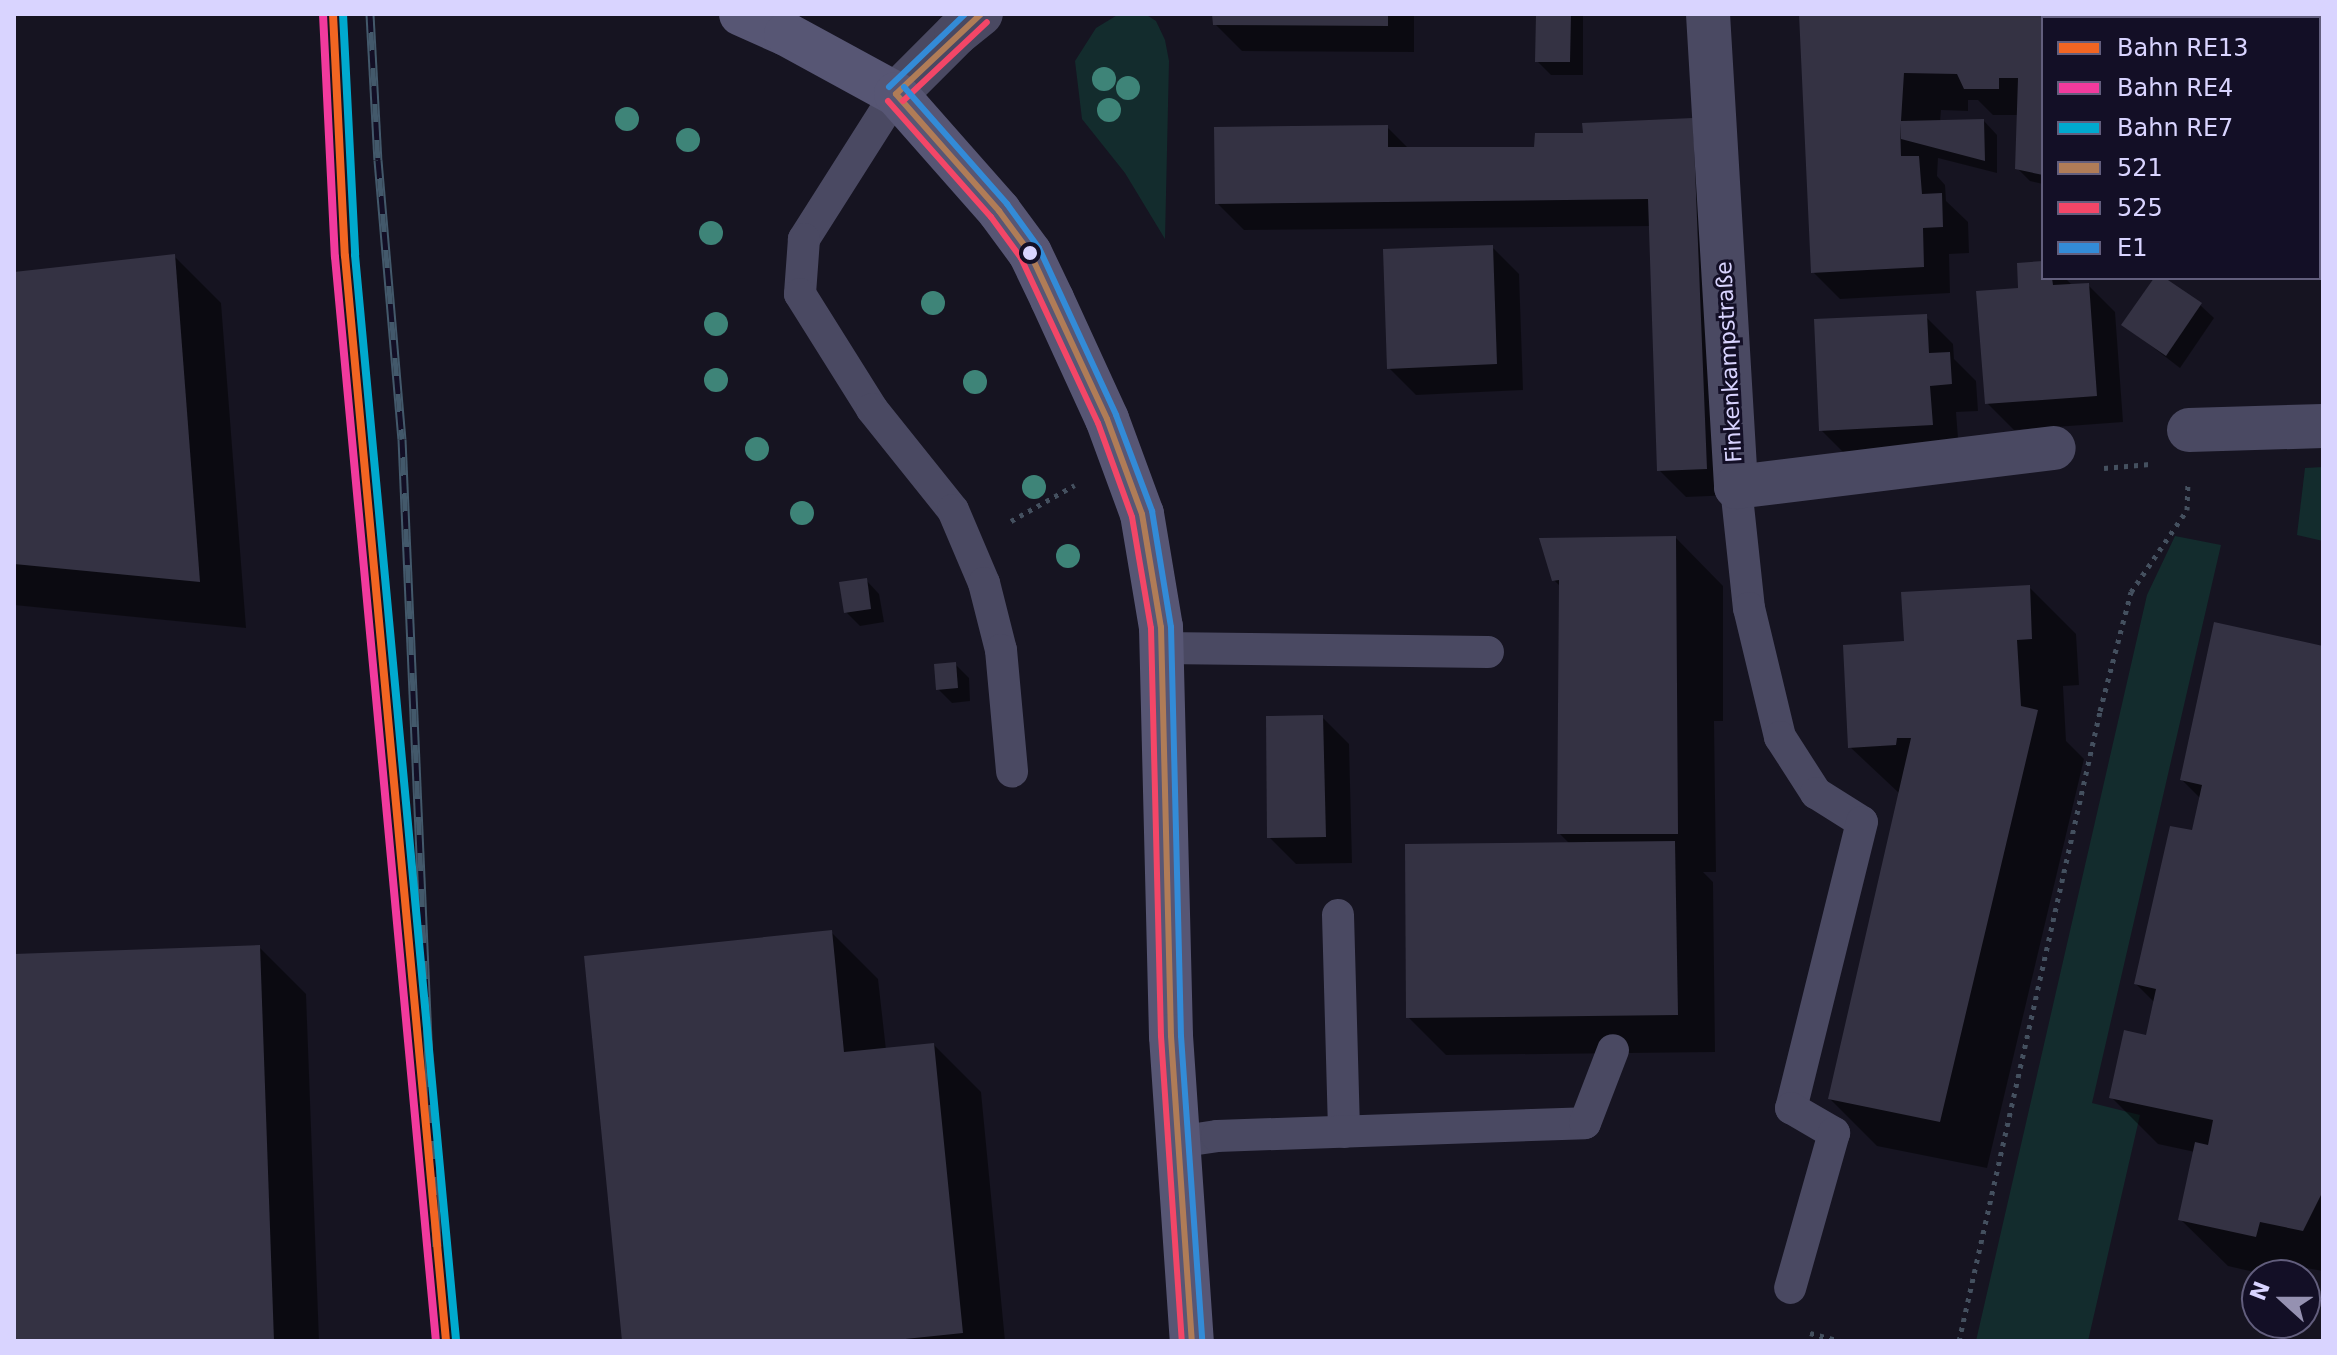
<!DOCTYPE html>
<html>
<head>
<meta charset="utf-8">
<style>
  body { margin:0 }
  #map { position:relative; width:2337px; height:1355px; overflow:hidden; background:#161421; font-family:"DejaVu Sans",sans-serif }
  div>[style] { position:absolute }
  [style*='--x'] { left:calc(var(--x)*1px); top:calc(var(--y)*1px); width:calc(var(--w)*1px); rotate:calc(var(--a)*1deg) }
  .green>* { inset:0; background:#132c2d }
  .shadow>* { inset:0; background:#0007 }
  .building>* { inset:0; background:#343243 }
  .path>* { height:5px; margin-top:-2.5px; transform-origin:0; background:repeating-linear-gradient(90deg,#44505f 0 4px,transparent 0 10px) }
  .lane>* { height:32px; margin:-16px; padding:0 16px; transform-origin:16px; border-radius:16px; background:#4a4962 }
  .street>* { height:44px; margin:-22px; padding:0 22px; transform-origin:22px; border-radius:22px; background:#4a4962 }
  .secondary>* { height:44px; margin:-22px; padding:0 22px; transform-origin:22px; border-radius:22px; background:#575674 }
  .rail>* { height:9px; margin-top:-4.5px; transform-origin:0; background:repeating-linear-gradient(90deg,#130f26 0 18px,#43596b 0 36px); box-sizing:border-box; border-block:2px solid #43596b }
  .bus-1>* { height:6px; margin:-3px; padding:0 3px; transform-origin:3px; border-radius:3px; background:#b07c57 }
  .bus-2>* { height:6px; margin:-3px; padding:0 3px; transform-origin:3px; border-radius:3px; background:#f34667 }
  .bus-3>* { height:6px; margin:-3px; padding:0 3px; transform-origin:3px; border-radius:3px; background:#338bd7 }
  .rail-1>* { height:8px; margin:-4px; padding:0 4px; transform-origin:4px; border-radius:4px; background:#f26522 }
  .rail-2>* { height:8px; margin:-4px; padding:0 4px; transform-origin:4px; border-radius:4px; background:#f13a9d }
  .rail-3>* { height:8px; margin:-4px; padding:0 4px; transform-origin:4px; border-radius:4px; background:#00a9ce }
  .trees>* { width:24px; height:24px; margin:-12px; border-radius:50%; background:#3e8478 }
  .dots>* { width:22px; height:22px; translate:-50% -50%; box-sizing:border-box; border:4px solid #130f26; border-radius:50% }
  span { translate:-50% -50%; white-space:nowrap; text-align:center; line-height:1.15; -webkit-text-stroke:6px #130f26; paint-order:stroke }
  .street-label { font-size:22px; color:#d9d4ff }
  .frame { position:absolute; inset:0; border:16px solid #d9d4ff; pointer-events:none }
  .legend { position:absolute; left:2041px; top:16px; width:280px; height:264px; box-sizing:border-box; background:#130f26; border:2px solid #625e7d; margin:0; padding:10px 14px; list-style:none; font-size:24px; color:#d9d4ff }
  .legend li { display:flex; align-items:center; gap:16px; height:40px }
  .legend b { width:40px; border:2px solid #625e7d }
  .north { position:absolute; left:2241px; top:1259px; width:80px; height:80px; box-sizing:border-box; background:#130f26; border:2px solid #625e7d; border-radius:50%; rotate:291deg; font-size:22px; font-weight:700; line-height:32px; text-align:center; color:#d9d4ff }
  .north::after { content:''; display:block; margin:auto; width:28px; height:36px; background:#9591b1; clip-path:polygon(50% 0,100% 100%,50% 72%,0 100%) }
</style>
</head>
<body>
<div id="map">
  <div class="green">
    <div style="clip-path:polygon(1119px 14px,1145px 14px,1156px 21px,1165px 40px,1169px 61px,1165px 239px,1125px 173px,1082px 119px,1075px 61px,1096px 28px)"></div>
    <div style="clip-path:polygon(2323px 467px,2323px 541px,2297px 535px,2305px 468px)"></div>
    <div style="clip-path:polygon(2175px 536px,2221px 545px,2092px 1103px,2140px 1115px,2088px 1341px,1976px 1341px,2147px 595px)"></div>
  </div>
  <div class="shadow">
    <div style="clip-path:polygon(1214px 14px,1414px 14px,1414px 52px,1242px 51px,1215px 24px)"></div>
    <div style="clip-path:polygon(1538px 14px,1583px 14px,1583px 75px,1551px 75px,1537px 61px)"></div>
    <div style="clip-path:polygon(1801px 14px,2323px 14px,2323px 254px,2319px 254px,2319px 18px,2043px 18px,2043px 184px,2030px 181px,2017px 168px,2018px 115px,1993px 115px,1978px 100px,1968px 100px,1968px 111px,1941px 110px,1940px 122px,1984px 121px,1997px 135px,1997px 173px,1938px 158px,1937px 176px,1945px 185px,1946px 201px,1968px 222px,1969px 253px,1949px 254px,1950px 293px,1840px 299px,1813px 272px)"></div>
    <div style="clip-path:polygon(1692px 120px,1733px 495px,1686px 497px,1659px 470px,1651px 226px,1244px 230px,1217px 203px,1387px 127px,1409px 149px,1536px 149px)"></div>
    <div style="clip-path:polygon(1492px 247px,1519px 274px,1523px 390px,1416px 395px,1389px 368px)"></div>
    <div style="clip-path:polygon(174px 256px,221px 303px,246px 628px,14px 605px,14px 274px)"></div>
    <div style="clip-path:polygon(2043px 263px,2043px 278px,2065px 278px,2073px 286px,2088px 285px,2115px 312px,2123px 422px,2014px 430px,1987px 403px,2020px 290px)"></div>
    <div style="clip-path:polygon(2156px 278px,2200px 305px,2214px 318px,2180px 368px,2124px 325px)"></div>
    <div style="clip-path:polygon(1926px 317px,1953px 344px,1954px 359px,1976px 381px,1978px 411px,1956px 412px,1959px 451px,1848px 457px,1821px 430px)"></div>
    <div style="clip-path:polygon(1676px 538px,1723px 586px,1723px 721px,1714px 721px,1716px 872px,1703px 872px,1713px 882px,1715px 1052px,1446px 1055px,1408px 1017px,1570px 844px,1559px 833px,1561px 587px,1554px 580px)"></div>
    <div style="clip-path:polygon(866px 580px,879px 594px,884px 622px,860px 626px,846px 612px)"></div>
    <div style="clip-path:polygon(2029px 587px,2076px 634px,2079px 685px,2063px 686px,2066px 741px,2084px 759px,1987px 1168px,1877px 1146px,1830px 1099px,1900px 794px,1850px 747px,1907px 643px)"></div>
    <div style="clip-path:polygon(2323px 648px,2323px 1271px,2306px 1268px,2305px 1275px,2267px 1275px,2228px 1266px,2180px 1219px,2195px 1152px,2158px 1144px,2111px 1097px,2148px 1037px,2155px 1003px,2136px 984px,2194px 833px,2201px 799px,2182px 780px)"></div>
    <div style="clip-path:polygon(955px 664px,969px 678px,970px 701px,952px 703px,938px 689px)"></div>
    <div style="clip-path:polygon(1322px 717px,1349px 744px,1352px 863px,1296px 864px,1269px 837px)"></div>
    <div style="clip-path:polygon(831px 932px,878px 979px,886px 1050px,934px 1045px,981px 1092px,1005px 1341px,624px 1341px)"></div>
    <div style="clip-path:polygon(259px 947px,306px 994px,319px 1341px,14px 1341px,14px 956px)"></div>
  </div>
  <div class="building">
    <div style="clip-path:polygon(1212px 14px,1388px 14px,1388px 26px,1213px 25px)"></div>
    <div style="clip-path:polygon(1536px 14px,1571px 14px,1570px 62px,1535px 62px)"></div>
    <div style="clip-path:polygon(1799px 14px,2323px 14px,2323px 235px,2319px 234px,2319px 18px,2043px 18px,2043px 175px,2015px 169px,2018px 78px,1999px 78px,1999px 89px,1964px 89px,1957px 74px,1904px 73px,1901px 121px,1984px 119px,1985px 161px,1901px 139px,1900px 123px,1901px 156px,1919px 156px,1922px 194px,1942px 193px,1943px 227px,1923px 228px,1924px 267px,1811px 273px)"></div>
    <div style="clip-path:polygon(1693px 118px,1707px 469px,1657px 471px,1648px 199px,1215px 204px,1214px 127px,1388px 125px,1388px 147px,1534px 147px,1535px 133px,1583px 133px,1582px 123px)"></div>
    <div style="clip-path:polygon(1493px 245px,1497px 364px,1387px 369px,1383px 249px)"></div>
    <div style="clip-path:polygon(175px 254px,200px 582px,14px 564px,14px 272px)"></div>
    <div style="clip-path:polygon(2043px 261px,2043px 278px,2052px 278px,2053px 285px,2089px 283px,2097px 396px,1985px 404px,1976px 291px,2018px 288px,2017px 263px)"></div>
    <div style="clip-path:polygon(2154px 278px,2165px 278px,2202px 303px,2166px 356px,2121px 325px)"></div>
    <div style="clip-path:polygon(1927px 314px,1929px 353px,1950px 352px,1952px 384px,1930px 386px,1933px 425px,1819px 431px,1814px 319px)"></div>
    <div style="clip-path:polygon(1676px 536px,1678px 834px,1557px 834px,1559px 580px,1552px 581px,1539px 538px)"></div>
    <div style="clip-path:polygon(867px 578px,871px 609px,844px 613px,839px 582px)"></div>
    <div style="clip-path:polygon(2030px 585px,2032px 639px,2017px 640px,2021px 706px,2038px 710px,1940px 1122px,1828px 1099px,1911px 738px,1897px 738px,1896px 745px,1848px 748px,1843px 645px,1904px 641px,1901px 592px)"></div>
    <div style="clip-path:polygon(2214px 622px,2323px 646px,2323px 1191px,2303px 1231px,2260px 1222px,2256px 1237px,2178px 1220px,2195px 1142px,2208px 1145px,2213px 1120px,2109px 1098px,2124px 1030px,2146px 1035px,2156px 989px,2134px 984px,2170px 826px,2192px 830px,2202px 785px,2180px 780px)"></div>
    <div style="clip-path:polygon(956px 662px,958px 688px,936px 690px,934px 664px)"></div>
    <div style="clip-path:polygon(1323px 715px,1326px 837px,1267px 838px,1266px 716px)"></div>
    <div style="clip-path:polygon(1675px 841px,1678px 1015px,1406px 1018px,1405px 844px)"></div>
    <div style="clip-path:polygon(832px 930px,844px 1052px,934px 1043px,963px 1333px,886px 1341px,622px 1341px,584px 956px)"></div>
    <div style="clip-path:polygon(260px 945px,274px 1341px,14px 1341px,14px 954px)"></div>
  </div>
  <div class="path">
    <div style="--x:2104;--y:468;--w:46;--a:-5"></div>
    <div style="--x:1011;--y:521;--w:73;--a:-29.4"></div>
    <div style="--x:1810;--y:1333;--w:31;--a:15"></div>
    <div style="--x:1959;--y:1341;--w:646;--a:-77.38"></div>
    <div style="--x:2100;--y:711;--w:123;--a:-75.4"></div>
    <div style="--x:2131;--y:592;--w:99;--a:-55.7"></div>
    <div style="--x:2187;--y:510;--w:27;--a:-88"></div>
  </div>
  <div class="lane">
    <div style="--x:896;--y:94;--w:172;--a:122.4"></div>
    <div style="--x:804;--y:239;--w:55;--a:94.2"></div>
    <div style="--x:800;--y:294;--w:136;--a:57.9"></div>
    <div style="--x:872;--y:409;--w:129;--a:51.3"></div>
    <div style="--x:953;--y:510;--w:79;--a:67"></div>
    <div style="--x:984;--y:583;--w:69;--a:75.8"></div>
    <div style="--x:1001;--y:650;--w:122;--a:84.8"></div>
    <div style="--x:1736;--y:487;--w:122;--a:83.9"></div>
    <div style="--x:1749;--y:608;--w:133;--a:76.5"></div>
    <div style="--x:1780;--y:737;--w:67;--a:57.3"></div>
    <div style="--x:1816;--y:793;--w:54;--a:32.2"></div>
    <div style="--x:1862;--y:822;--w:295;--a:103.9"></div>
    <div style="--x:1791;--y:1108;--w:50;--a:30.2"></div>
    <div style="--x:1834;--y:1133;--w:161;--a:105.8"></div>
    <div style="--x:1162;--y:648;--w:326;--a:0.7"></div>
    <div style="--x:1338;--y:915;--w:217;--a:88.4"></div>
    <div style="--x:1177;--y:1142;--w:40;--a:-8.5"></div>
    <div style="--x:1217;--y:1136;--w:368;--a:-2"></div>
    <div style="--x:1585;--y:1123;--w:78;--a:-69"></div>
  </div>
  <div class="street">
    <div style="--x:1708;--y:14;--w:474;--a:86.6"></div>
    <div style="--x:1736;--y:487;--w:320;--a:-7"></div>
    <div style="--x:896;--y:94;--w:85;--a:-45"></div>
    <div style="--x:956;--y:34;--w:32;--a:-39"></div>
    <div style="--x:2189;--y:430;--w:134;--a:-1.7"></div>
  </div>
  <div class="secondary">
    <div style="--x:741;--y:14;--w:49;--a:24"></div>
    <div style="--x:786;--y:34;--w:125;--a:28.6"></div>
    <div style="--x:896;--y:94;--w:156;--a:48.6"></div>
    <div style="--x:999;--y:211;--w:52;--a:53.6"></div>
    <div style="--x:1030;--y:253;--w:51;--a:64.4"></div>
    <div style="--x:1052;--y:299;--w:132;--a:65.4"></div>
    <div style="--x:1107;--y:419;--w:101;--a:69.8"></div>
    <div style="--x:1142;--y:514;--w:115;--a:80.5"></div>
    <div style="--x:1161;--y:627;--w:409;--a:88.6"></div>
    <div style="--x:1171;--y:1036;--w:306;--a:86.1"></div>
  </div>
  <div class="rail">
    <div style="--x:370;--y:14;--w:146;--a:86.9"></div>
    <div style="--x:378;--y:160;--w:280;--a:85.1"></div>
    <div style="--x:402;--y:439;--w:808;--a:87.52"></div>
  </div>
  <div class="bus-1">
    <div style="--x:896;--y:94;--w:156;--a:48.6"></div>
    <div style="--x:999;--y:211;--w:52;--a:53.6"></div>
    <div style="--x:1030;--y:253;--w:183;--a:65.1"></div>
    <div style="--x:1107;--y:419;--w:101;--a:69.8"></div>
    <div style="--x:1142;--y:514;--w:115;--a:80.5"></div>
    <div style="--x:1161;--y:627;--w:409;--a:88.6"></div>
    <div style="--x:1171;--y:1036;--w:306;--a:86.1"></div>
    <div style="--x:896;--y:94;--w:117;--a:-43.3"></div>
  </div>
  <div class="bus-2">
    <div style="--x:888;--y:101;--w:155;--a:48.4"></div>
    <div style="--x:991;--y:217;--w:51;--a:53.8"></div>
    <div style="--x:1021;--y:258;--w:182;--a:65"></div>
    <div style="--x:1098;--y:423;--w:100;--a:70.1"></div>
    <div style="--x:1132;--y:517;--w:113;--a:80.3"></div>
    <div style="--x:1151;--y:628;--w:408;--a:88.6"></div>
    <div style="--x:1161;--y:1036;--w:306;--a:86.1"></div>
    <div style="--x:903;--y:101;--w:115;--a:-43.2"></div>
  </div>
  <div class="bus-3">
    <div style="--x:889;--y:87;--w:105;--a:-43.8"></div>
    <div style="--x:904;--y:87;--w:156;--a:48.6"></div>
    <div style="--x:1007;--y:204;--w:54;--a:54"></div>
    <div style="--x:1039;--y:248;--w:184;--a:65.2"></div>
    <div style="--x:1116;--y:415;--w:103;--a:69.4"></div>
    <div style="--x:1152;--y:511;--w:118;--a:80.7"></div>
    <div style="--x:1171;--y:627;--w:409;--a:88.6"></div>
    <div style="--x:1181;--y:1036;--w:305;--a:86"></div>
  </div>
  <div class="rail-1">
    <div style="--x:333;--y:14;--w:242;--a:87.2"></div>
    <div style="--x:345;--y:256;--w:1090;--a:84.68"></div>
  </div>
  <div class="rail-2">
    <div style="--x:323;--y:14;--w:243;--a:87.2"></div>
    <div style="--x:335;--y:257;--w:1089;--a:84.68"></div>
  </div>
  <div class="rail-3">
    <div style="--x:343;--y:14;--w:241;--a:87.1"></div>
    <div style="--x:355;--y:255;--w:1090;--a:84.68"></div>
  </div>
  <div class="trees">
    <div style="left:1104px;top:79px"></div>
    <div style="left:1128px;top:88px"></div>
    <div style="left:1109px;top:110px"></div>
    <div style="left:627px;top:119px"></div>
    <div style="left:688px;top:140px"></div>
    <div style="left:711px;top:233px"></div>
    <div style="left:933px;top:303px"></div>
    <div style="left:716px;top:324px"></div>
    <div style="left:716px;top:380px"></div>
    <div style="left:975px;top:382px"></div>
    <div style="left:757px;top:449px"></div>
    <div style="left:1034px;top:487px"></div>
    <div style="left:802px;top:513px"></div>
    <div style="left:1068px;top:556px"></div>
  </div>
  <div class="dots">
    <div style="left:1030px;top:253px;background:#d9d4ff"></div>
  </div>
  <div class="street-label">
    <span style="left:1729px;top:362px;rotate:-93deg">Finkenkampstraße</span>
  </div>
  <div class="frame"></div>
  <ul class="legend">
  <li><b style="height:10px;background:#f26522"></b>Bahn RE13</li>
  <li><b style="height:10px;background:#f13a9d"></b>Bahn RE4</li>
  <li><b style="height:10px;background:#00a9ce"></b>Bahn RE7</li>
  <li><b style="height:10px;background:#b07c57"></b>521</li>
  <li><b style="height:10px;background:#f34667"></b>525</li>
  <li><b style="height:10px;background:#338bd7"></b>E1</li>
  </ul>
  <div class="north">N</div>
</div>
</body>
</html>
